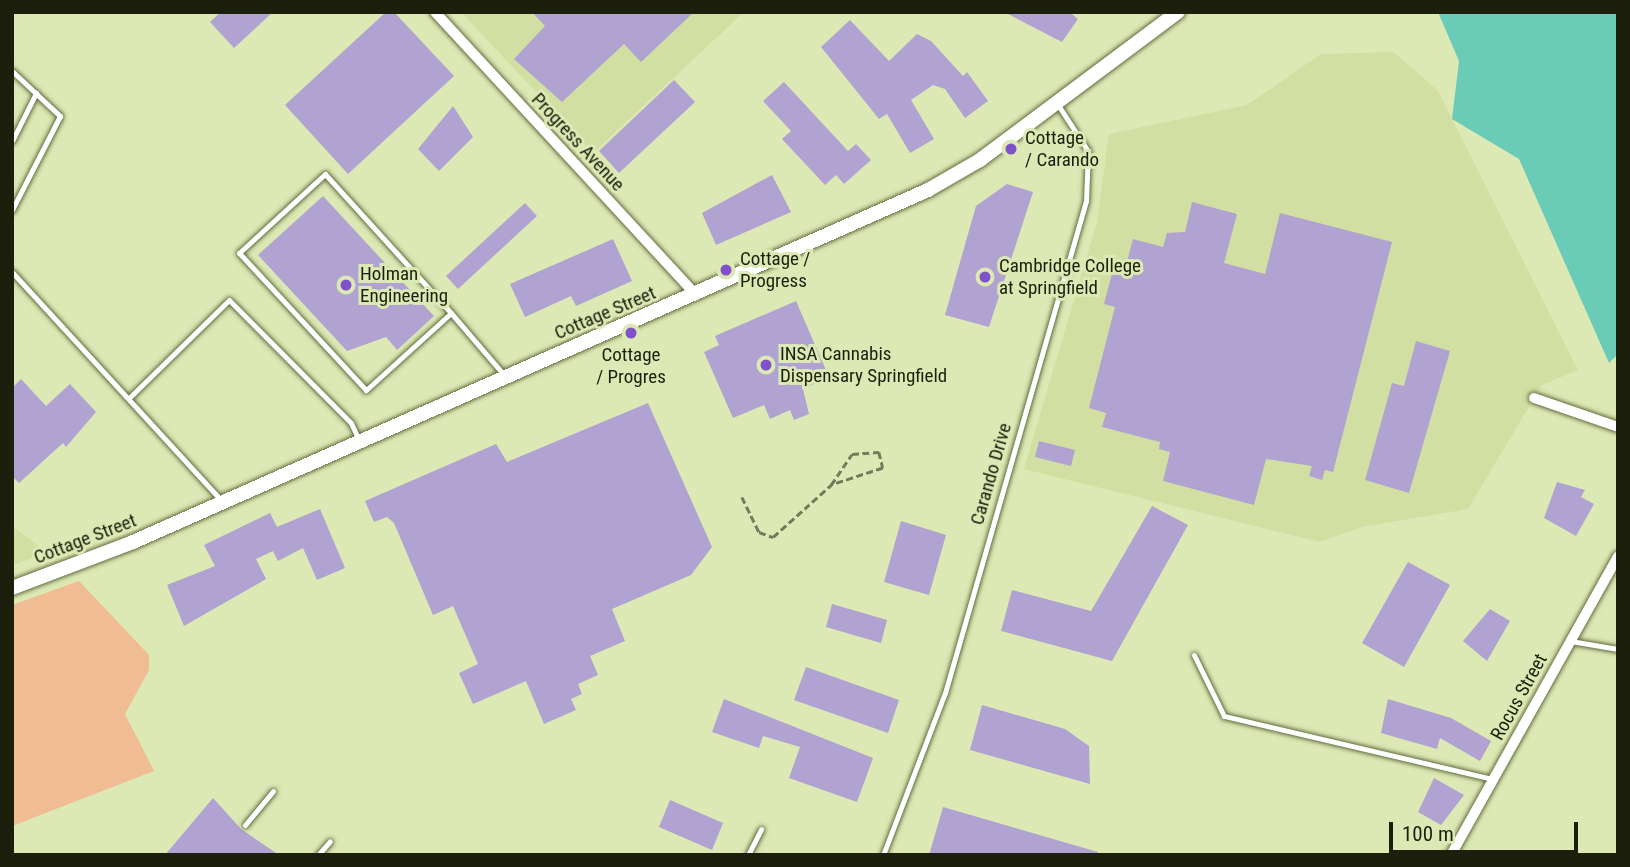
<!DOCTYPE html>
<html>
<head>
<meta charset="utf-8">
<style>
  body { margin:0 }
  #map { position:relative; width:1630px; height:867px; overflow:hidden; background:#dce9b5; font-family:"Roboto Condensed",sans-serif }
  div>[style] { position:absolute }
  [style*='--x'] { left:calc(var(--x)*1px); top:calc(var(--y)*1px); width:calc(var(--w)*1px); rotate:calc(var(--a)*1deg) }
  .built>* { inset:0; background:#d1dfa3 }
  .green>* { inset:0; background:#f0bc94 }
  .water>* { inset:0; background:#6acbb7 }
  .building>* { inset:0; background:#b0a2d1 }
  .path>* { height:2.5px; margin-top:-1.25px; transform-origin:0; background:repeating-linear-gradient(90deg,#737b59 0 7px,transparent 0 10.5px) }
  .roads { filter:drop-shadow(0 0 2px #636d3e) drop-shadow(0 0 2px #636d3e) }
  .service>* { height:5px; margin:-2.5px; padding:0 2.5px; transform-origin:2.5px; border-radius:2.5px; background:#fff }
  .minor>* { height:10px; margin:-5px; padding:0 5px; transform-origin:5px; border-radius:5px; background:#fff }
  .secondary>* { height:14px; margin:-7px; padding:0 7px; transform-origin:7px; border-radius:7px; background:#fff }
  .dots>* { width:19px; height:19px; translate:-50% -50%; box-sizing:border-box; border:4px solid #dce9b5; border-radius:50% }
  span { translate:-50% -50%; white-space:nowrap; text-align:center; line-height:1.15; -webkit-text-stroke:6px #dce9b5; paint-order:stroke }
  .poi-label { font-size:19px; color:#1b1f0c }
  .left { translate:0 -50%; text-align:left }
  .street-label { font-size:19px; color:#1b1f0c }
  .frame { position:absolute; inset:0; border:14px solid #1b1f0c; pointer-events:none }
  .scale { position:absolute; left:1389px; top:822px; width:189px; height:32px; box-sizing:border-box; border:4px solid #1b1f0c; border-top:0; padding-left:9px; font-size:21px; line-height:24px; white-space:nowrap; color:#1b1f0c; -webkit-text-stroke:5px #dce9b5; paint-order:stroke }
</style>
</head>
<body>
<div id="map">
  <div class="built">
    <div style="clip-path:polygon(461px 12px,744px 12px,593px 153px)"></div>
    <div style="clip-path:polygon(1394px 52px,1438px 91px,1578px 370px,1542px 385px,1468px 509px,1362px 527px,1320px 542px,1024px 469px,1097px 222px,1109px 134px,1247px 105px,1321px 54px)"></div>
    <div style="clip-path:polygon(12px 526px,48px 553px,12px 565px)"></div>
  </div>
  <div class="green">
    <div style="clip-path:polygon(79px 581px,149px 655px,149px 670px,125px 714px,154px 771px,12px 826px,12px 605px)"></div>
  </div>
  <div class="water">
    <div style="clip-path:polygon(1438px 12px,1618px 12px,1618px 354px,1609px 363px,1519px 159px,1452px 119px,1459px 61px)"></div>
  </div>
  <div class="building">
    <div style="clip-path:polygon(221px 12px,273px 12px,234px 48px,210px 22px)"></div>
    <div style="clip-path:polygon(386px 12px,394px 12px,454px 76px,348px 174px,285px 105px)"></div>
    <div style="clip-path:polygon(532px 12px,694px 12px,641px 62px,624px 44px,562px 102px,514px 59px,545px 26px)"></div>
    <div style="clip-path:polygon(1004px 12px,1069px 12px,1078px 19px,1062px 42px)"></div>
    <div style="clip-path:polygon(850px 20px,889px 61px,917px 34px,931px 41px,963px 76px,967px 72px,988px 101px,965px 118px,945px 89px,933px 85px,911px 100px,934px 139px,910px 153px,887px 114px,879px 119px,821px 47px)"></div>
    <div style="clip-path:polygon(674px 80px,695px 102px,619px 173px,599px 151px)"></div>
    <div style="clip-path:polygon(784px 82px,848px 151px,856px 144px,871px 160px,844px 184px,836px 175px,825px 185px,782px 139px,791px 131px,763px 101px)"></div>
    <div style="clip-path:polygon(453px 106px,473px 137px,439px 171px,418px 149px)"></div>
    <div style="clip-path:polygon(772px 175px,791px 212px,716px 245px,702px 213px)"></div>
    <div style="clip-path:polygon(1007px 184px,1033px 192px,989px 327px,945px 315px,976px 206px)"></div>
    <div style="clip-path:polygon(323px 196px,434px 316px,397px 350px,386px 337px,347px 351px,258px 255px)"></div>
    <div style="clip-path:polygon(1192px 202px,1237px 214px,1224px 263px,1265px 274px,1280px 213px,1392px 242px,1333px 472px,1325px 470px,1322px 480px,1309px 476px,1312px 466px,1266px 459px,1254px 505px,1163px 481px,1170px 452px,1159px 449px,1160px 442px,1102px 427px,1106px 413px,1089px 408px,1115px 307px,1104px 304px,1113px 270px,1124px 273px,1133px 239px,1163px 247px,1167px 233px,1185px 232px)"></div>
    <div style="clip-path:polygon(525px 203px,537px 216px,458px 289px,446px 276px)"></div>
    <div style="clip-path:polygon(613px 239px,632px 281px,576px 306px,571px 296px,525px 317px,510px 284px)"></div>
    <div style="clip-path:polygon(796px 301px,829px 377px,803px 389px,809px 414px,794px 420px,790px 410px,770px 419px,764px 405px,733px 418px,704px 352px,719px 345px,715px 336px)"></div>
    <div style="clip-path:polygon(1416px 341px,1450px 351px,1409px 493px,1365px 480px,1392px 383px,1404px 386px)"></div>
    <div style="clip-path:polygon(21px 379px,46px 406px,70px 384px,96px 412px,66px 447px,63px 443px,19px 483px,12px 476px,12px 388px)"></div>
    <div style="clip-path:polygon(648px 403px,712px 547px,691px 575px,612px 609px,625px 641px,590px 656px,598px 675px,578px 684px,582px 694px,571px 699px,576px 710px,544px 724px,526px 681px,473px 704px,459px 673px,478px 664px,453px 606px,433px 615px,394px 523px,387px 517px,374px 522px,365px 501px,496px 444px,507px 462px)"></div>
    <div style="clip-path:polygon(1039px 441px,1075px 450px,1071px 466px,1035px 457px)"></div>
    <div style="clip-path:polygon(1557px 482px,1585px 490px,1581px 497px,1594px 504px,1576px 536px,1544px 518px)"></div>
    <div style="clip-path:polygon(1152px 506px,1188px 525px,1112px 661px,1001px 631px,1012px 590px,1091px 611px)"></div>
    <div style="clip-path:polygon(320px 509px,345px 568px,317px 580px,303px 548px,278px 561px,273px 551px,256px 559px,266px 579px,184px 626px,167px 585px,215px 566px,204px 545px,270px 513px,277px 527px)"></div>
    <div style="clip-path:polygon(901px 521px,946px 535px,929px 595px,884px 582px)"></div>
    <div style="clip-path:polygon(1408px 562px,1450px 585px,1404px 667px,1362px 643px)"></div>
    <div style="clip-path:polygon(832px 604px,887px 620px,881px 643px,826px 627px)"></div>
    <div style="clip-path:polygon(1490px 609px,1510px 621px,1487px 661px,1463px 641px)"></div>
    <div style="clip-path:polygon(806px 667px,899px 700px,888px 733px,794px 700px)"></div>
    <div style="clip-path:polygon(724px 699px,873px 758px,857px 802px,789px 778px,800px 747px,763px 736px,759px 748px,712px 732px)"></div>
    <div style="clip-path:polygon(1388px 699px,1451px 718px,1491px 741px,1480px 761px,1440px 738px,1437px 749px,1381px 733px)"></div>
    <div style="clip-path:polygon(982px 705px,1065px 729px,1089px 746px,1090px 784px,970px 750px)"></div>
    <div style="clip-path:polygon(1434px 778px,1464px 795px,1441px 825px,1418px 812px)"></div>
    <div style="clip-path:polygon(213px 798px,241px 829px,279px 855px,165px 855px)"></div>
    <div style="clip-path:polygon(670px 800px,723px 823px,712px 850px,659px 827px)"></div>
    <div style="clip-path:polygon(943px 807px,1098px 852px,1098px 855px,929px 855px)"></div>
  </div>
  <div class="path">
    <div style="--x:742;--y:497;--w:39;--a:64"></div>
    <div style="--x:759;--y:532;--w:15;--a:20"></div>
    <div style="--x:773;--y:537;--w:78;--a:-41.9"></div>
    <div style="--x:831;--y:485;--w:37;--a:-56"></div>
    <div style="--x:852;--y:454;--w:27;--a:-4"></div>
    <div style="--x:879;--y:452;--w:16;--a:76"></div>
    <div style="--x:883;--y:468;--w:55;--a:161.9"></div>
  </div>
  <div class="roads">
    <div class="service">
      <div style="--x:12;--y:71;--w:66;--a:43.2"></div>
      <div style="--x:60;--y:116;--w:106;--a:117.1"></div>
      <div style="--x:12;--y:141;--w:54;--a:-63.4"></div>
      <div style="--x:12;--y:272;--w:312;--a:47.5"></div>
      <div style="--x:451;--y:313;--w:115;--a:137.8"></div>
      <div style="--x:366;--y:390;--w:187;--a:-132.8"></div>
      <div style="--x:239;--y:253;--w:117;--a:-42.6"></div>
      <div style="--x:325;--y:174;--w:188;--a:47.8"></div>
      <div style="--x:451;--y:313;--w:83;--a:49.4"></div>
      <div style="--x:129;--y:398;--w:140;--a:-44.4"></div>
      <div style="--x:229;--y:300;--w:173;--a:45.2"></div>
      <div style="--x:351;--y:423;--w:19;--a:65"></div>
      <div style="--x:1570;--y:641;--w:49;--a:9.5"></div>
      <div style="--x:1194;--y:655;--w:68;--a:63.8"></div>
      <div style="--x:1224;--y:716;--w:276;--a:13.2"></div>
      <div style="--x:245;--y:825;--w:44;--a:-50.5"></div>
      <div style="--x:318;--y:855;--w:18;--a:-49"></div>
      <div style="--x:748;--y:855;--w:29;--a:-63"></div>
      <div style="--x:883;--y:855;--w:173;--a:-69.1"></div>
      <div style="--x:945;--y:693;--w:512;--a:-74.01"></div>
      <div style="--x:1086;--y:201;--w:50;--a:-87.7"></div>
      <div style="--x:1088;--y:151;--w:55;--a:-123.1"></div>
    </div>
    <div class="minor">
      <div style="--x:435;--y:12;--w:385;--a:47.3"></div>
      <div style="--x:1534;--y:398;--w:89;--a:19"></div>
      <div style="--x:1451;--y:855;--w:342;--a:-60.8"></div>
    </div>
    <div class="secondary">
      <div style="--x:12;--y:588;--w:129;--a:-20.8"></div>
      <div style="--x:133;--y:542;--w:869;--a:-23.88"></div>
      <div style="--x:928;--y:190;--w:60;--a:-30"></div>
      <div style="--x:980;--y:160;--w:247;--a:-36.8"></div>
    </div>
  </div>
  <div class="dots">
    <div style="left:1011px;top:149px;background:#8151c9"></div>
    <div style="left:726px;top:270px;background:#8151c9"></div>
    <div style="left:985px;top:277px;background:#8151c9"></div>
    <div style="left:346px;top:285px;background:#8151c9"></div>
    <div style="left:631px;top:333px;background:#8151c9"></div>
    <div style="left:766px;top:365px;background:#8151c9"></div>
  </div>
  <div class="poi-label">
    <span class="left" style="left:1025px;top:149px">Cottage<br>/ Carando</span>
    <span class="left" style="left:740px;top:270px">Cottage /<br>Progress</span>
    <span class="left" style="left:999px;top:277px">Cambridge College<br>at Springfield</span>
    <span class="left" style="left:360px;top:285px">Holman<br>Engineering</span>
    <span class="left" style="left:780px;top:365px">INSA Cannabis<br>Dispensary Springfield</span>
    <span style="left:631px;top:366px">Cottage<br>/ Progres</span>
  </div>
  <div class="street-label">
    <span style="left:578px;top:142px;rotate:47deg">Progress Avenue</span>
    <span style="left:605px;top:313px;rotate:-23deg">Cottage Street</span>
    <span style="left:991px;top:474px;rotate:-74deg">Carando Drive</span>
    <span style="left:85px;top:539px;rotate:-21deg">Cottage Street</span>
    <span style="left:1519px;top:697px;rotate:-61deg">Rocus Street</span>
  </div>
  <div class="frame"></div>
  <div class="scale">100 m</div>
</div>
</body>
</html>
